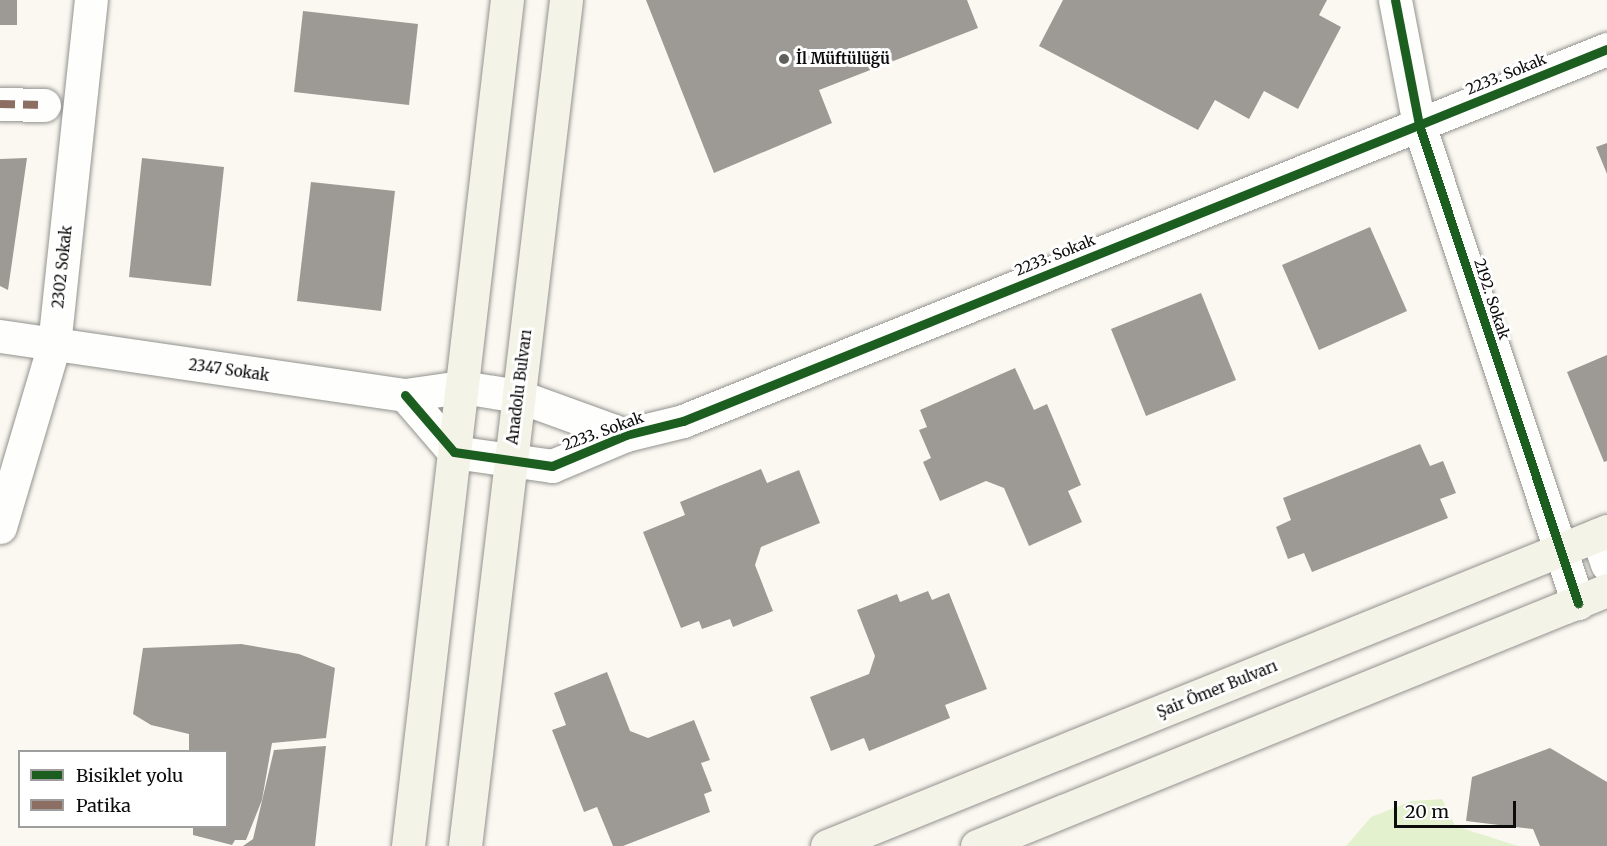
<!DOCTYPE html>
<html>
<head>
<meta charset="utf-8">
<style>
  body { margin:0 }
  #map { position:relative; width:1607px; height:846px; overflow:hidden; background:#faf8f0; font-family:Merriweather,serif }
  div>[style] { position:absolute }
  [style*='--x'] { left:calc(var(--x)*1px); top:calc(var(--y)*1px); width:calc(var(--w)*1px); rotate:calc(var(--a)*1deg) }
  .green>* { inset:0; background:#e4f1ce }
  .building>* { inset:0; background:#9d9a96 }
  .roads { filter:drop-shadow(0 0 2px #93928f) drop-shadow(0 0 2px #93928f) }
  .street>* { height:33px; margin:-16.5px; padding:0 16.5px; transform-origin:16.5px; border-radius:16.5px; background:#fefefd }
  .secondary>* { height:33px; margin:-16.5px; padding:0 16.5px; transform-origin:16.5px; border-radius:16.5px; background:#f4f3e8 }
  .quiet>* { height:8px; margin-top:-4px; transform-origin:0; background:repeating-linear-gradient(90deg,#8d6e63 0 15px,transparent 0 23px) }
  .cycleway>* { height:9px; margin:-4.5px; padding:0 4.5px; transform-origin:4.5px; border-radius:4.5px; background:#1b5e20 }
  .dots>* { width:16px; height:16px; translate:-50% -50%; box-sizing:border-box; border:3px solid #fff; border-radius:50% }
  span { translate:-50% -50%; white-space:nowrap; text-align:center; line-height:1.15; -webkit-text-stroke:6px #fff; paint-order:stroke }
  .poi-label { font-size:15px; color:#0c0c0c; font-weight:700 }
  .left { translate:0 -50%; text-align:left }
  .street-label { font-size:15px; color:#0c0c0c }
  .legend { position:absolute; left:18px; top:750px; width:210px; height:78px; box-sizing:border-box; background:#fff; border:2px solid #9e9e9e; margin:0; padding:8px 10px; list-style:none; font-size:18px; color:#0c0c0c }
  .legend li { display:flex; align-items:center; gap:12px; height:30px }
  .legend b { width:30px; border:2px solid #9e9e9e }
  .scale { position:absolute; left:1394px; top:801px; width:122px; height:27px; box-sizing:border-box; border:3px solid #0c0c0c; border-top:0; padding-left:8px; font-size:18px; line-height:21px; white-space:nowrap; color:#0c0c0c; -webkit-text-stroke:4px #fff; paint-order:stroke }
</style>
</head>
<body>
<div id="map">
  <div class="green">
    <div style="clip-path:polygon(1442px 799px,1455px 826px,1518px 846px,1346px 846px,1371px 817px,1412px 801px)"></div>
  </div>
  <div class="building">
    <div style="clip-path:polygon(0 0,17px 0,17px 25px,0 25px)"></div>
    <div style="clip-path:polygon(646px 0,967px 0,978px 28px,819px 90px,832px 123px,714px 173px)"></div>
    <div style="clip-path:polygon(1063px 0,1327px 0,1319px 15px,1341px 27px,1298px 109px,1264px 91px,1249px 119px,1215px 100px,1198px 130px,1039px 46px)"></div>
    <div style="clip-path:polygon(303px 11px,418px 24px,409px 105px,294px 92px)"></div>
    <div style="clip-path:polygon(1607px 143px,1607px 174px,1596px 147px)"></div>
    <div style="clip-path:polygon(27px 158px,8px 290px,0 286px,0 159px)"></div>
    <div style="clip-path:polygon(142px 158px,224px 167px,211px 286px,129px 277px)"></div>
    <div style="clip-path:polygon(311px 182px,395px 191px,381px 311px,297px 301px)"></div>
    <div style="clip-path:polygon(1370px 227px,1407px 311px,1319px 350px,1282px 265px)"></div>
    <div style="clip-path:polygon(1201px 293px,1236px 380px,1146px 416px,1111px 329px)"></div>
    <div style="clip-path:polygon(1607px 355px,1607px 461px,1604px 462px,1567px 372px)"></div>
    <div style="clip-path:polygon(1015px 368px,1034px 410px,1047px 404px,1081px 485px,1068px 491px,1082px 522px,1029px 546px,1004px 488px,986px 481px,940px 501px,923px 462px,931px 458px,919px 430px,927px 427px,920px 410px)"></div>
    <div style="clip-path:polygon(1420px 444px,1430px 466px,1443px 461px,1456px 493px,1440px 499px,1448px 518px,1312px 572px,1304px 553px,1288px 559px,1276px 527px,1291px 520px,1283px 498px)"></div>
    <div style="clip-path:polygon(761px 469px,767px 483px,799px 470px,820px 523px,761px 547px,755px 565px,773px 611px,733px 627px,730px 619px,702px 629px,699px 621px,681px 628px,643px 532px,685px 515px,680px 502px)"></div>
    <div style="clip-path:polygon(928px 591px,932px 600px,949px 593px,987px 689px,945px 705px,950px 718px,869px 751px,864px 738px,831px 751px,810px 697px,869px 674px,875px 656px,857px 610px,897px 594px,900px 602px)"></div>
    <div style="clip-path:polygon(241px 644px,299px 654px,335px 668px,326px 738px,272px 743px,262px 800px,246px 840px,235px 840px,232px 845px,193px 835px,193px 826px,226px 826px,226px 752px,189px 752px,189px 734px,151px 725px,133px 714px,143px 648px)"></div>
    <div style="clip-path:polygon(607px 672px,630px 731px,648px 738px,694px 720px,710px 760px,701px 763px,712px 791px,704px 794px,710px 812px,623px 846px,613px 846px,597px 807px,584px 812px,552px 730px,566px 725px,554px 693px)"></div>
    <div style="clip-path:polygon(326px 746px,315px 846px,243px 846px,253px 839px,274px 750px)"></div>
    <div style="clip-path:polygon(1550px 748px,1607px 782px,1607px 846px,1540px 846px,1533px 829px,1466px 821px,1472px 777px)"></div>
  </div>
  <div class="roads">
    <div class="street">
      <div style="--x:1395;--y:0;--w:127;--a:79.1"></div>
      <div style="--x:1419;--y:125;--w:504;--a:71.6"></div>
      <div style="--x:0;--y:104;--w:44;--a:1.3"></div>
      <div style="--x:0;--y:336;--w:409;--a:8.3"></div>
      <div style="--x:405;--y:395;--w:58;--a:-8"></div>
      <div style="--x:462;--y:387;--w:57;--a:9.1"></div>
      <div style="--x:518;--y:396;--w:115;--a:19.9"></div>
      <div style="--x:405;--y:395;--w:75;--a:49.3"></div>
      <div style="--x:454;--y:452;--w:99;--a:8.1"></div>
      <div style="--x:552;--y:466;--w:80;--a:-22.7"></div>
      <div style="--x:626;--y:435;--w:59;--a:-13.8"></div>
      <div style="--x:683;--y:421;--w:996;--a:-21.93"></div>
      <div style="--x:0;--y:527;--w:190;--a:-73.5"></div>
      <div style="--x:54;--y:345;--w:347;--a:-83.9"></div>
      <div style="--x:1597;--y:535;--w:31;--a:71"></div>
    </div>
    <div class="secondary">
      <div style="--x:408;--y:846;--w:852;--a:-83.33"></div>
      <div style="--x:465;--y:846;--w:852;--a:-83.19"></div>
      <div style="--x:827;--y:846;--w:841;--a:-21.99"></div>
      <div style="--x:977;--y:846;--w:680;--a:-22.11"></div>
    </div>
  </div>
  <div class="quiet">
    <div style="--x:0;--y:104;--w:44;--a:1.3"></div>
  </div>
  <div class="cycleway">
    <div style="--x:1395;--y:0;--w:127;--a:79.1"></div>
    <div style="--x:1419;--y:125;--w:504;--a:71.6"></div>
    <div style="--x:405;--y:395;--w:75;--a:49.3"></div>
    <div style="--x:454;--y:452;--w:99;--a:8.1"></div>
    <div style="--x:552;--y:466;--w:80;--a:-22.7"></div>
    <div style="--x:626;--y:435;--w:59;--a:-13.8"></div>
    <div style="--x:683;--y:421;--w:996;--a:-21.93"></div>
  </div>
  <div class="dots">
    <div style="left:784px;top:59px;background:#5f5f5c"></div>
  </div>
  <div class="poi-label">
    <span class="left" style="left:796px;top:59px">İl Müftülüğü</span>
  </div>
  <div class="street-label">
    <span style="left:1506px;top:74px;rotate:-22deg">2233. Sokak</span>
    <span style="left:1055px;top:255px;rotate:-22deg">2233. Sokak</span>
    <span style="left:62px;top:267px;rotate:-84deg">2302 Sokak</span>
    <span style="left:1492px;top:299px;rotate:72deg">2192. Sokak</span>
    <span style="left:229px;top:370px;rotate:8deg">2347 Sokak</span>
    <span style="left:519px;top:387px;rotate:-83deg">Anadolu Bulvarı</span>
    <span style="left:603px;top:431px;rotate:-20deg">2233. Sokak</span>
    <span style="left:1217px;top:689px;rotate:-22deg">Şair Ömer Bulvarı</span>
  </div>
  <ul class="legend">
  <li><b style="height:8px;background:#1b5e20"></b>Bisiklet yolu</li>
  <li><b style="height:8px;background:#8d6e63"></b>Patika</li>
  </ul>
  <div class="scale">20 m</div>
</div>
</body>
</html>
